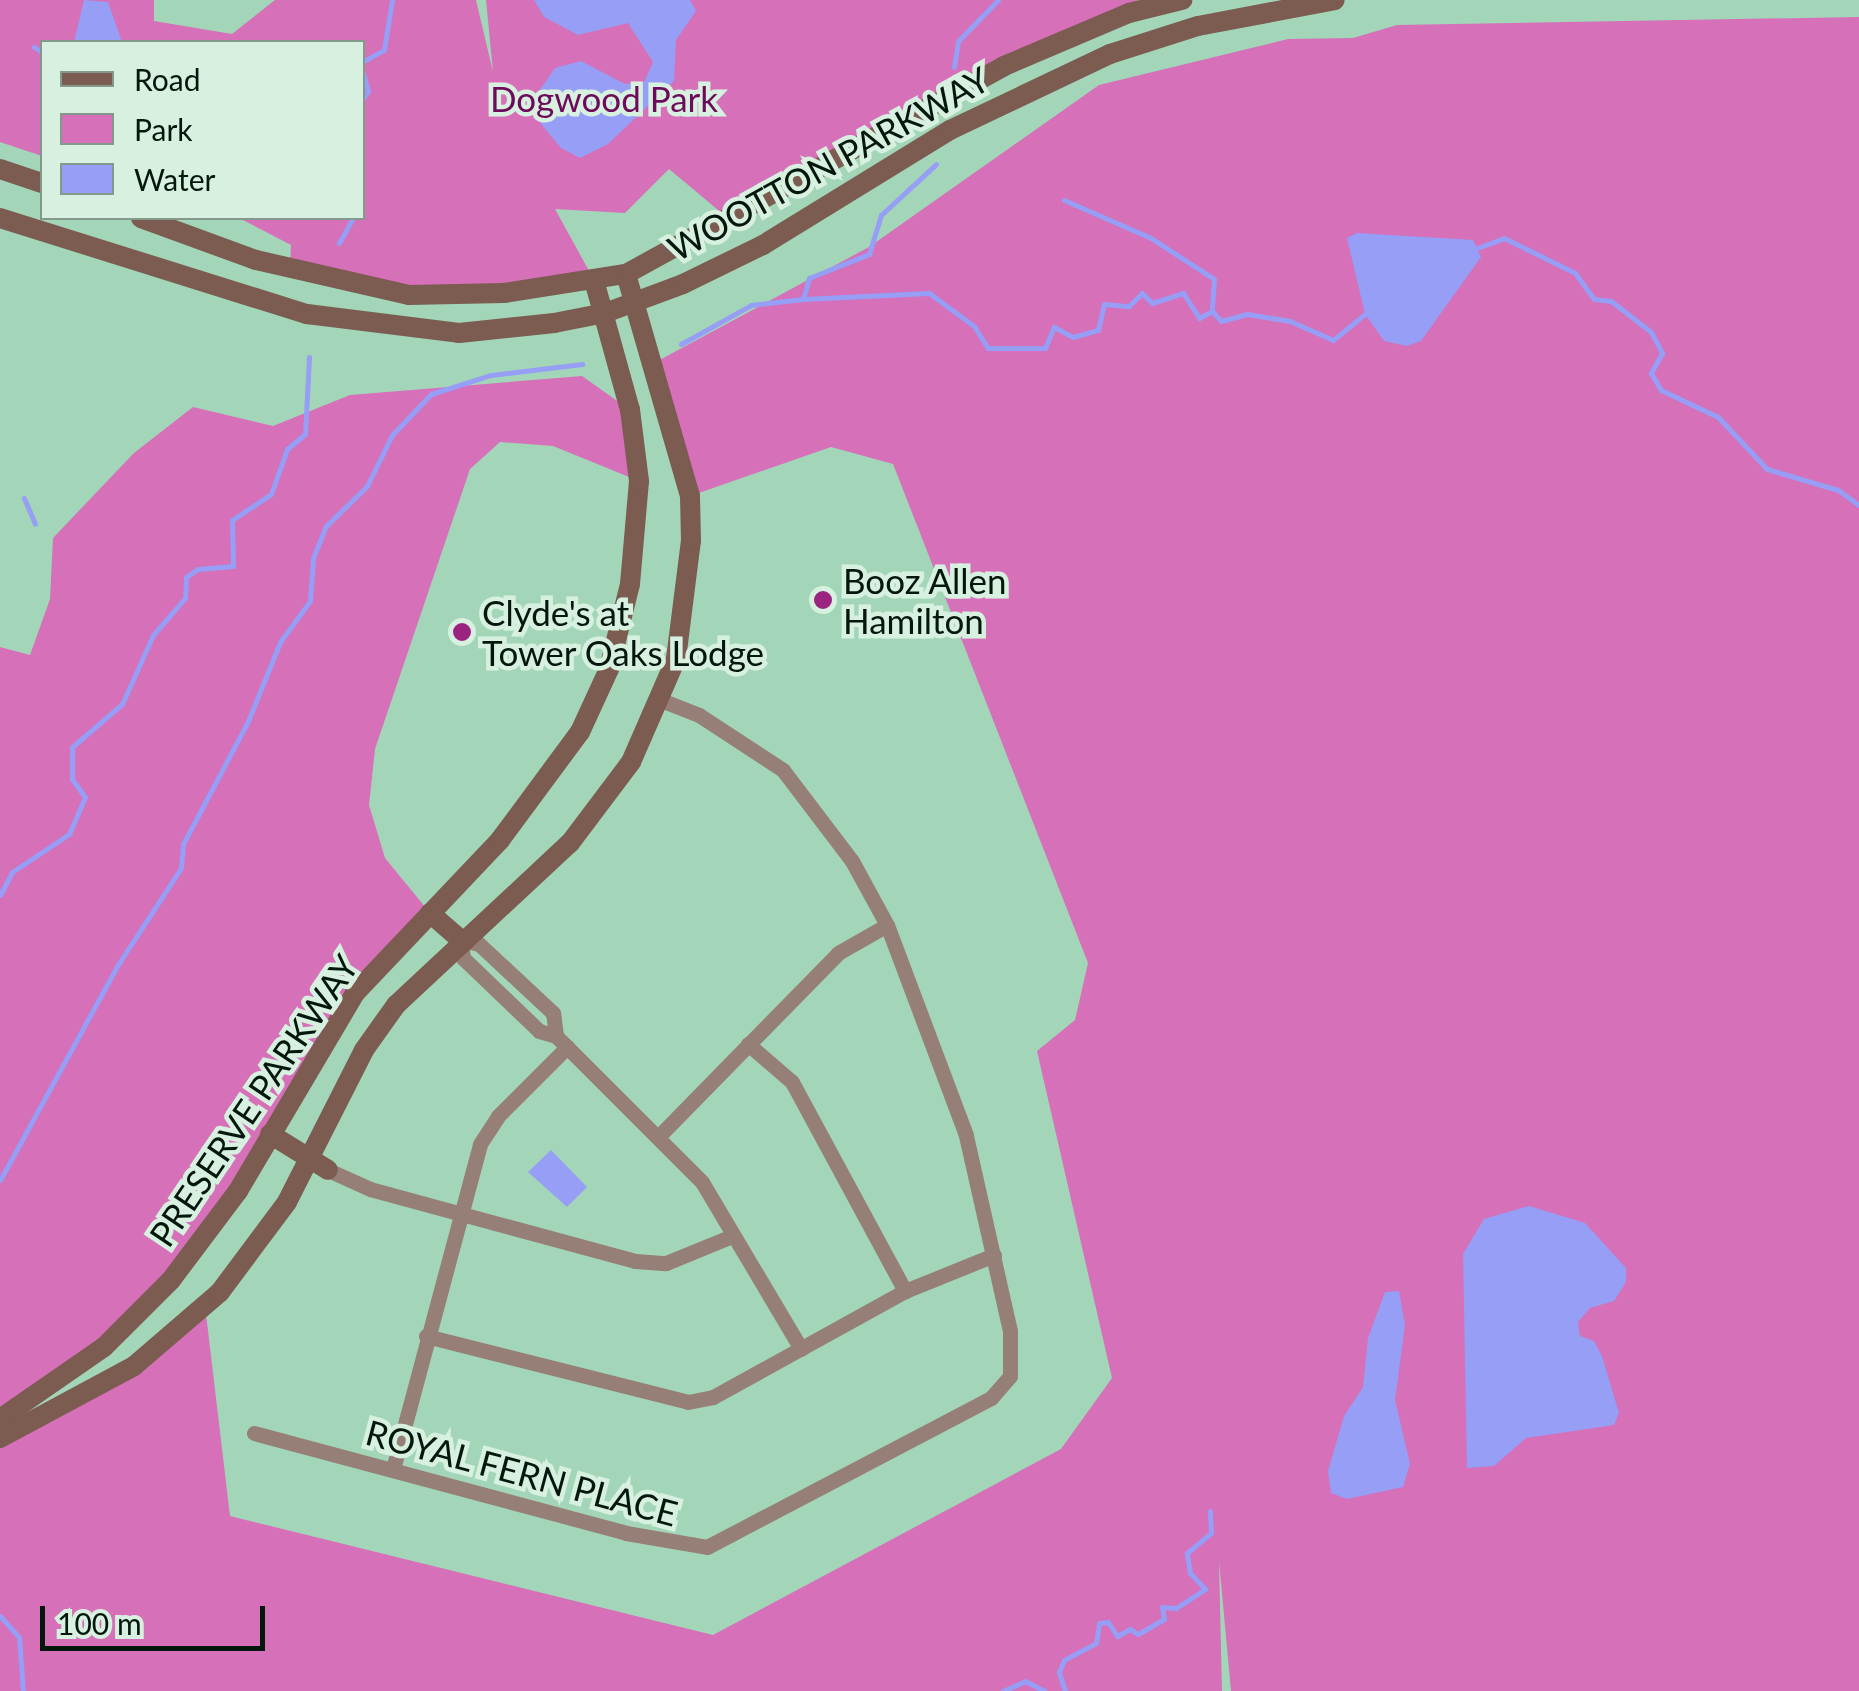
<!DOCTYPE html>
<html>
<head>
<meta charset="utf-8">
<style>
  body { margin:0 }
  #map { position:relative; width:1859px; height:1691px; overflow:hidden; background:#a3d6b8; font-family:Lato,sans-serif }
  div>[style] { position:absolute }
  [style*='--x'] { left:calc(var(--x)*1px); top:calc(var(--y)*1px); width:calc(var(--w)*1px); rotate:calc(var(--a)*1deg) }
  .green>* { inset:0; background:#d570b9 }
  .water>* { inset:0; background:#969ef6 }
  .stream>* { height:5px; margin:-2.5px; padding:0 2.5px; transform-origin:2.5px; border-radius:2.5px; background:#969ef6 }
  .street>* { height:15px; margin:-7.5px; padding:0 7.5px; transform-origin:7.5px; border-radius:7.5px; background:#967f77 }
  .secondary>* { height:20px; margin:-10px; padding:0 10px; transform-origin:10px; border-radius:10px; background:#7c5b51 }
  .dots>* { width:28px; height:28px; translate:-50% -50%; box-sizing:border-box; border:5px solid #d7f0e0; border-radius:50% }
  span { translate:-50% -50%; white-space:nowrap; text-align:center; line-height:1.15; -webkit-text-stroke:9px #d7f0e0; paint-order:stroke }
  .park-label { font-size:35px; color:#6e0a5a }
  .street-label { font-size:35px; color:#04170d }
  .poi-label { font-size:35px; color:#04170d }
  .left { translate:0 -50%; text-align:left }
  .legend { position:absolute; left:40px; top:40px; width:325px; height:180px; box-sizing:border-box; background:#d7f0e0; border:2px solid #83998c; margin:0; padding:12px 18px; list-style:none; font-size:30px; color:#04170d }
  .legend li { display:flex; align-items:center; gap:20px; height:50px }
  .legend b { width:50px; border:2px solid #83998c }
  .scale { position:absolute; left:40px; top:1606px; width:225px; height:45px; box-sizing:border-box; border:5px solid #04170d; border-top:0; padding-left:12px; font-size:30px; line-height:35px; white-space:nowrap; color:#04170d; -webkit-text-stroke:8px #d7f0e0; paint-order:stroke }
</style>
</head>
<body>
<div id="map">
  <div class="green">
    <div style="clip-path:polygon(0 0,154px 0,154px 21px,232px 34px,275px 0,476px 0,493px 72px,486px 0,1138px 0,1129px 13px,1004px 66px,730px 220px,669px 169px,625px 213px,555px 209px,594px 280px,409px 295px,290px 269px,291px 245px,239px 218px,362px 218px,362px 42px,42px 42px,42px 156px,0 142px)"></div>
    <div style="clip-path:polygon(1859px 17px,1859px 1691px,1231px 1691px,1219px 1561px,1222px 1691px,0 1691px,0 1438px,206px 1314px,230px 1516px,713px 1635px,1061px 1449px,1112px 1378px,1037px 1051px,1075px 1020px,1088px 963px,893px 464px,831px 447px,690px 496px,654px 363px,869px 247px,1099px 85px,1288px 39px,1353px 38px,1397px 25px)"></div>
    <div style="clip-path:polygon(582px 376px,630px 410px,639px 481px,553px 446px,500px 442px,470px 469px,375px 749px,369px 805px,385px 858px,430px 913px,394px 950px,171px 1280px,0 1419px,0 647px,30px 655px,50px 599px,53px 538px,134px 453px,193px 407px,273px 426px,350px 395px)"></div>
  </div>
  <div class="water">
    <div style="clip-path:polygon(84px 0,108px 2px,122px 42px,74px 42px)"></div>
    <div style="clip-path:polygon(534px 0,690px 0,696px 11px,676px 40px,674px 81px,608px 144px,580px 158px,561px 148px,541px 124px,537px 94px,555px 68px,581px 61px,625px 84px,644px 82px,653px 62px,628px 23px,578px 35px,544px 17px)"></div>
    <div style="clip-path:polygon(1357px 233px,1473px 240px,1481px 257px,1421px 341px,1407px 346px,1384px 341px,1365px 314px,1347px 238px)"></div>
    <div style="clip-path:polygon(551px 1150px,587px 1187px,567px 1207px,528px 1172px)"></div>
    <div style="clip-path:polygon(1529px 1206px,1585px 1223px,1626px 1268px,1626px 1282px,1614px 1301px,1590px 1308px,1578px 1322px,1580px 1336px,1594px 1341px,1602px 1356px,1619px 1413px,1614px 1425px,1526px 1438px,1494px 1466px,1467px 1468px,1463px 1254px,1484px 1219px)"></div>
    <div style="clip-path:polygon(1399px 1291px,1405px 1325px,1395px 1400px,1410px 1464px,1403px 1487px,1347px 1499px,1331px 1493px,1328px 1471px,1344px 1416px,1363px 1387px,1368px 1338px,1385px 1292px)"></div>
  </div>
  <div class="stream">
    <div style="--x:34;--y:47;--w:9;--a:32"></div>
    <div style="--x:362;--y:62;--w:25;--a:-29"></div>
    <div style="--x:384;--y:50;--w:51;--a:-80.9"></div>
    <div style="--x:954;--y:67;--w:26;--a:-81"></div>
    <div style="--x:958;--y:41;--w:57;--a:-45.7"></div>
    <div style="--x:362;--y:70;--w:22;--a:74"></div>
    <div style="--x:368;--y:91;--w:11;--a:124"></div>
    <div style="--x:362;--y:182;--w:6;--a:90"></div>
    <div style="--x:1064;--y:200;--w:95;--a:23.6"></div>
    <div style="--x:1151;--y:238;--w:75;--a:33.1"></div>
    <div style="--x:1214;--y:279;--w:31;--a:94"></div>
    <div style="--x:339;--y:243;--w:29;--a:-61"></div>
    <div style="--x:1477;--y:248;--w:29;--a:-20"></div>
    <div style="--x:1504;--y:238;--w:79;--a:26.2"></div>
    <div style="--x:1575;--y:273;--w:32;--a:54"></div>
    <div style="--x:1594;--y:299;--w:17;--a:7"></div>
    <div style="--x:1611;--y:301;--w:51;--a:37.8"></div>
    <div style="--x:1651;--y:332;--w:24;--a:62"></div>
    <div style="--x:1662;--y:353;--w:23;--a:119"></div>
    <div style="--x:1651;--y:373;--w:20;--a:60"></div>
    <div style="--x:1661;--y:390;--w:63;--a:25.3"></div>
    <div style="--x:1718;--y:417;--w:71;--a:46.7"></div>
    <div style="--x:1767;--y:469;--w:74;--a:16.5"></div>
    <div style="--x:1838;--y:490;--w:26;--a:36"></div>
    <div style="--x:803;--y:299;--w:126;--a:-2.7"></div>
    <div style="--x:929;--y:293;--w:56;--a:36.3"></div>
    <div style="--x:974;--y:326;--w:26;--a:58"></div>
    <div style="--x:988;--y:348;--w:57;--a:0"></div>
    <div style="--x:1045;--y:348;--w:23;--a:-67"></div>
    <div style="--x:1054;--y:327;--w:21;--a:28"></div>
    <div style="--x:1073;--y:337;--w:26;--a:-16"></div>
    <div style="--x:1098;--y:330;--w:27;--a:-77"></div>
    <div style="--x:1104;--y:304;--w:25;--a:5"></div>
    <div style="--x:1129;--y:306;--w:18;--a:-45"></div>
    <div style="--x:1142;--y:293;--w:14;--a:45"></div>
    <div style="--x:1152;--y:303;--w:33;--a:-18"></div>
    <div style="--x:1183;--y:293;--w:30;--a:57"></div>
    <div style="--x:1199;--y:318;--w:15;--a:-28"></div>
    <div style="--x:1212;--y:311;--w:13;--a:48"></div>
    <div style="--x:1221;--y:321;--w:27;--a:-15"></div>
    <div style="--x:1247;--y:314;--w:44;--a:9.2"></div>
    <div style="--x:1290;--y:321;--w:47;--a:23.8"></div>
    <div style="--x:1333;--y:340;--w:41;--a:-39.1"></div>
    <div style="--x:681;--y:344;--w:80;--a:-29.1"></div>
    <div style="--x:751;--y:305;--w:52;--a:-6.6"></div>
    <div style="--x:803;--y:299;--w:22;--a:-74"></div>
    <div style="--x:809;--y:278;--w:65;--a:-21.8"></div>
    <div style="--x:869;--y:254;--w:41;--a:-72.9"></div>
    <div style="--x:881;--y:215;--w:75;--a:-42.8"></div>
    <div style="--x:24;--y:498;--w:28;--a:67"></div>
    <div style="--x:0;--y:895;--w:26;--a:-62"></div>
    <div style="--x:12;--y:872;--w:69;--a:-33.7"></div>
    <div style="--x:69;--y:834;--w:40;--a:-66.6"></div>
    <div style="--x:85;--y:797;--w:22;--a:-126"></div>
    <div style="--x:72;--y:779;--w:32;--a:-90"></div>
    <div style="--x:72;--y:747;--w:66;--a:-40.7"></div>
    <div style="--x:122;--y:704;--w:76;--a:-65.8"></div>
    <div style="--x:153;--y:635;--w:49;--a:-49.1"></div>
    <div style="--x:185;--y:598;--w:21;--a:-87"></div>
    <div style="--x:186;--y:577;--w:14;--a:-34"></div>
    <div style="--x:198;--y:569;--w:35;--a:-5"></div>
    <div style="--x:233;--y:566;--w:46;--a:-91.2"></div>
    <div style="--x:232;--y:520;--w:47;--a:-33.7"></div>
    <div style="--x:271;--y:494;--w:48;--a:-70.4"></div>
    <div style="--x:287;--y:449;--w:23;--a:-40"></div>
    <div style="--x:305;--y:434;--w:77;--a:-87"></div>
    <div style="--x:0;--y:1180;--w:247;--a:-61.3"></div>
    <div style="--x:119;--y:963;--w:113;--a:-56.9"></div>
    <div style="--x:181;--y:868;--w:24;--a:-85"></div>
    <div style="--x:183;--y:844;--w:139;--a:-62.1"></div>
    <div style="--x:248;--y:721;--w:85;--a:-67.9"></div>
    <div style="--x:280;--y:642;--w:51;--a:-53.8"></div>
    <div style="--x:310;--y:601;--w:43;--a:-86"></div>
    <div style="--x:313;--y:558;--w:35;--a:-68"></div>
    <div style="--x:326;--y:526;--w:57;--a:-44.3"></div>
    <div style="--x:367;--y:486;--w:57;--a:-63.9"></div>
    <div style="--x:392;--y:435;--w:57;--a:-46.4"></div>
    <div style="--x:431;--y:394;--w:63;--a:-17.6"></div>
    <div style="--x:491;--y:375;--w:92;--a:-6.9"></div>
    <div style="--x:0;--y:1616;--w:28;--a:48"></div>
    <div style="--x:19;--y:1637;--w:54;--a:85.8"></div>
    <div style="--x:1003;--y:1691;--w:24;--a:-24"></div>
    <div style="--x:1025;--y:1681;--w:22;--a:27"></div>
    <div style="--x:1065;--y:1691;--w:20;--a:-108"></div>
    <div style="--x:1059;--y:1672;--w:13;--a:-67"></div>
    <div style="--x:1064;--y:1660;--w:36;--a:-28"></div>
    <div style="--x:1096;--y:1643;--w:20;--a:-81"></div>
    <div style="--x:1099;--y:1623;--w:9;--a:-6"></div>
    <div style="--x:1108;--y:1622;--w:17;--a:57"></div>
    <div style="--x:1117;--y:1636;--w:15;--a:-28"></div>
    <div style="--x:1130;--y:1629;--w:9;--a:32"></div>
    <div style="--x:1138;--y:1634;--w:30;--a:-30"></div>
    <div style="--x:1164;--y:1619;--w:12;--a:-99"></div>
    <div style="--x:1162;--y:1607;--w:14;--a:4"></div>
    <div style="--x:1176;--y:1608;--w:35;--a:-33"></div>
    <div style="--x:1205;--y:1589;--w:22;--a:-133"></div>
    <div style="--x:1190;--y:1573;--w:20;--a:-99"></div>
    <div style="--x:1187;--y:1553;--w:31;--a:-40"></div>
    <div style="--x:1211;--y:1533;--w:22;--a:-93"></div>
  </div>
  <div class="street">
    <div style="--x:556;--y:1036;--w:23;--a:-97"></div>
    <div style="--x:553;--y:1013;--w:101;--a:-137"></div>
    <div style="--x:479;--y:944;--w:18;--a:-167"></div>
    <div style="--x:461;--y:940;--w:18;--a:84"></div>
    <div style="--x:463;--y:958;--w:105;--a:43.8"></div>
    <div style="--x:539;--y:1031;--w:18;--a:16"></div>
    <div style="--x:556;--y:1036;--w:206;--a:45"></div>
    <div style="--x:702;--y:1182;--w:194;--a:59.3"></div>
    <div style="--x:748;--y:1044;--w:58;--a:40.8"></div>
    <div style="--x:792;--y:1082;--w:238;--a:61.6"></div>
    <div style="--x:658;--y:1137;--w:257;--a:-45.6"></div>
    <div style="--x:838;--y:953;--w:56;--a:-29.7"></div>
    <div style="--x:328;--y:1170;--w:46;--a:24.3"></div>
    <div style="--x:370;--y:1189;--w:275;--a:15.2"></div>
    <div style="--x:635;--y:1261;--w:31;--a:4"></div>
    <div style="--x:666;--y:1263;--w:71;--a:-22.2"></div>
    <div style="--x:426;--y:1336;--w:270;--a:14.1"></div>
    <div style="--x:688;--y:1402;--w:25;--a:-11"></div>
    <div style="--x:713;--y:1397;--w:219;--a:-28.9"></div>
    <div style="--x:905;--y:1291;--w:96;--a:-22"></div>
    <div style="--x:254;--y:1433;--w:385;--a:15"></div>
    <div style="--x:626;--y:1533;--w:82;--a:9.8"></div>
    <div style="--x:707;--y:1547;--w:321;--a:-27.7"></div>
    <div style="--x:991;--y:1398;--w:29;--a:-49"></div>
    <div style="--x:1010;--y:1376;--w:45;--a:-90"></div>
    <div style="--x:1010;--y:1331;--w:201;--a:-102.7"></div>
    <div style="--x:966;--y:1135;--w:224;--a:-110.6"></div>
    <div style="--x:887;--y:925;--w:73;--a:-118.7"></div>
    <div style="--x:852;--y:861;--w:114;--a:-127.2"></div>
    <div style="--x:783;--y:770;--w:100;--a:-146.8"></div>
    <div style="--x:699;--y:715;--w:41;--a:-158.5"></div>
    <div style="--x:393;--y:1469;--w:336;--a:-75"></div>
    <div style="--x:480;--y:1144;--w:33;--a:-57"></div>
    <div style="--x:498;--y:1116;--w:98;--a:-45"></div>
  </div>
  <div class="secondary">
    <div style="--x:0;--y:169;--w:44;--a:18.4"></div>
    <div style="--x:0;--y:218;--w:322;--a:17.4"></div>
    <div style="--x:307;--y:314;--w:153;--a:7.1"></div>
    <div style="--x:459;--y:333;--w:96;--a:-6"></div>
    <div style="--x:554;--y:323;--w:52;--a:-11.1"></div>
    <div style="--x:605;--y:313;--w:83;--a:-20.4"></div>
    <div style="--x:683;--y:284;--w:89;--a:-26"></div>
    <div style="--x:763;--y:245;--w:220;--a:-31.6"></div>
    <div style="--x:950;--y:130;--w:177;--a:-25.4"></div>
    <div style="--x:1110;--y:54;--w:92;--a:-17.7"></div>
    <div style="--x:1198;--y:26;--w:139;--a:-10.7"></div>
    <div style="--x:141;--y:218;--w:122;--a:20.1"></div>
    <div style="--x:256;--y:260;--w:157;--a:12.9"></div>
    <div style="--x:409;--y:295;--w:95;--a:-1.2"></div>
    <div style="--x:504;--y:293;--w:123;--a:-8.9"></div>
    <div style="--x:626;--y:274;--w:431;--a:-28.8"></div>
    <div style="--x:1004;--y:66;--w:136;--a:-23"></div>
    <div style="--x:1129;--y:13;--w:55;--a:-13.8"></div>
    <div style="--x:430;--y:913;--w:41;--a:41.1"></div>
    <div style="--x:270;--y:1134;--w:68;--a:31.8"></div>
    <div style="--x:0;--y:1419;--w:126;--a:-34.7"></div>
    <div style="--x:104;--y:1347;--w:95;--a:-45"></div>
    <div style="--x:171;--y:1280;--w:111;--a:-53"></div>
    <div style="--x:238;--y:1191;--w:230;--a:-59.4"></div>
    <div style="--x:355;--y:993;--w:211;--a:-46.5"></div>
    <div style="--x:500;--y:840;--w:134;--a:-53.5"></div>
    <div style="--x:580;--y:732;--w:69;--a:-65.3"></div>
    <div style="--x:609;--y:669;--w:88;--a:-76.1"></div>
    <div style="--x:630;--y:584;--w:103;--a:-85"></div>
    <div style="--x:639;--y:481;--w:72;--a:-97.2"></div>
    <div style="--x:630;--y:410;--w:135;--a:-105.5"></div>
    <div style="--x:0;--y:1438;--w:152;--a:-28.2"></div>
    <div style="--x:134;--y:1366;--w:113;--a:-40.7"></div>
    <div style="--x:220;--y:1292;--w:112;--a:-53.3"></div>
    <div style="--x:287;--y:1202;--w:170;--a:-63.1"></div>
    <div style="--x:364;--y:1050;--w:55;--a:-54.6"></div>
    <div style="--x:396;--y:1005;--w:238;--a:-43"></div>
    <div style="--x:570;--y:843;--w:101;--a:-53"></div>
    <div style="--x:631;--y:762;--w:112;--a:-66.4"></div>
    <div style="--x:676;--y:659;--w:119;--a:-82.8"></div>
    <div style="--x:691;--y:541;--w:45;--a:-91.3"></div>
    <div style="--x:690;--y:496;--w:231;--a:-106.1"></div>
  </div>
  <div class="dots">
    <div style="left:823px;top:600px;background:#9a2480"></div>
    <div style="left:462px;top:632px;background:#9a2480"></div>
  </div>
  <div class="park-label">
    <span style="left:604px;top:98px">Dogwood Park</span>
  </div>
  <div class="street-label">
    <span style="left:828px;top:163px;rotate:-29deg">WOOTTON PARKWAY</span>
    <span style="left:253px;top:1100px;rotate:-56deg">PRESERVE PARKWAY</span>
    <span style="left:522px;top:1472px;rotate:15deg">ROYAL FERN PLACE</span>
  </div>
  <div class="poi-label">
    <span class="left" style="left:843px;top:600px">Booz Allen<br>Hamilton</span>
    <span class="left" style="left:482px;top:632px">Clyde's at<br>Tower Oaks Lodge</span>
  </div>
  <ul class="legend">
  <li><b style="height:12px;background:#7c5b51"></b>Road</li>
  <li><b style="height:28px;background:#d570b9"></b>Park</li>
  <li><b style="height:28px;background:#969ef6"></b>Water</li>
  </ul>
  <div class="scale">100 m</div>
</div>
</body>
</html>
